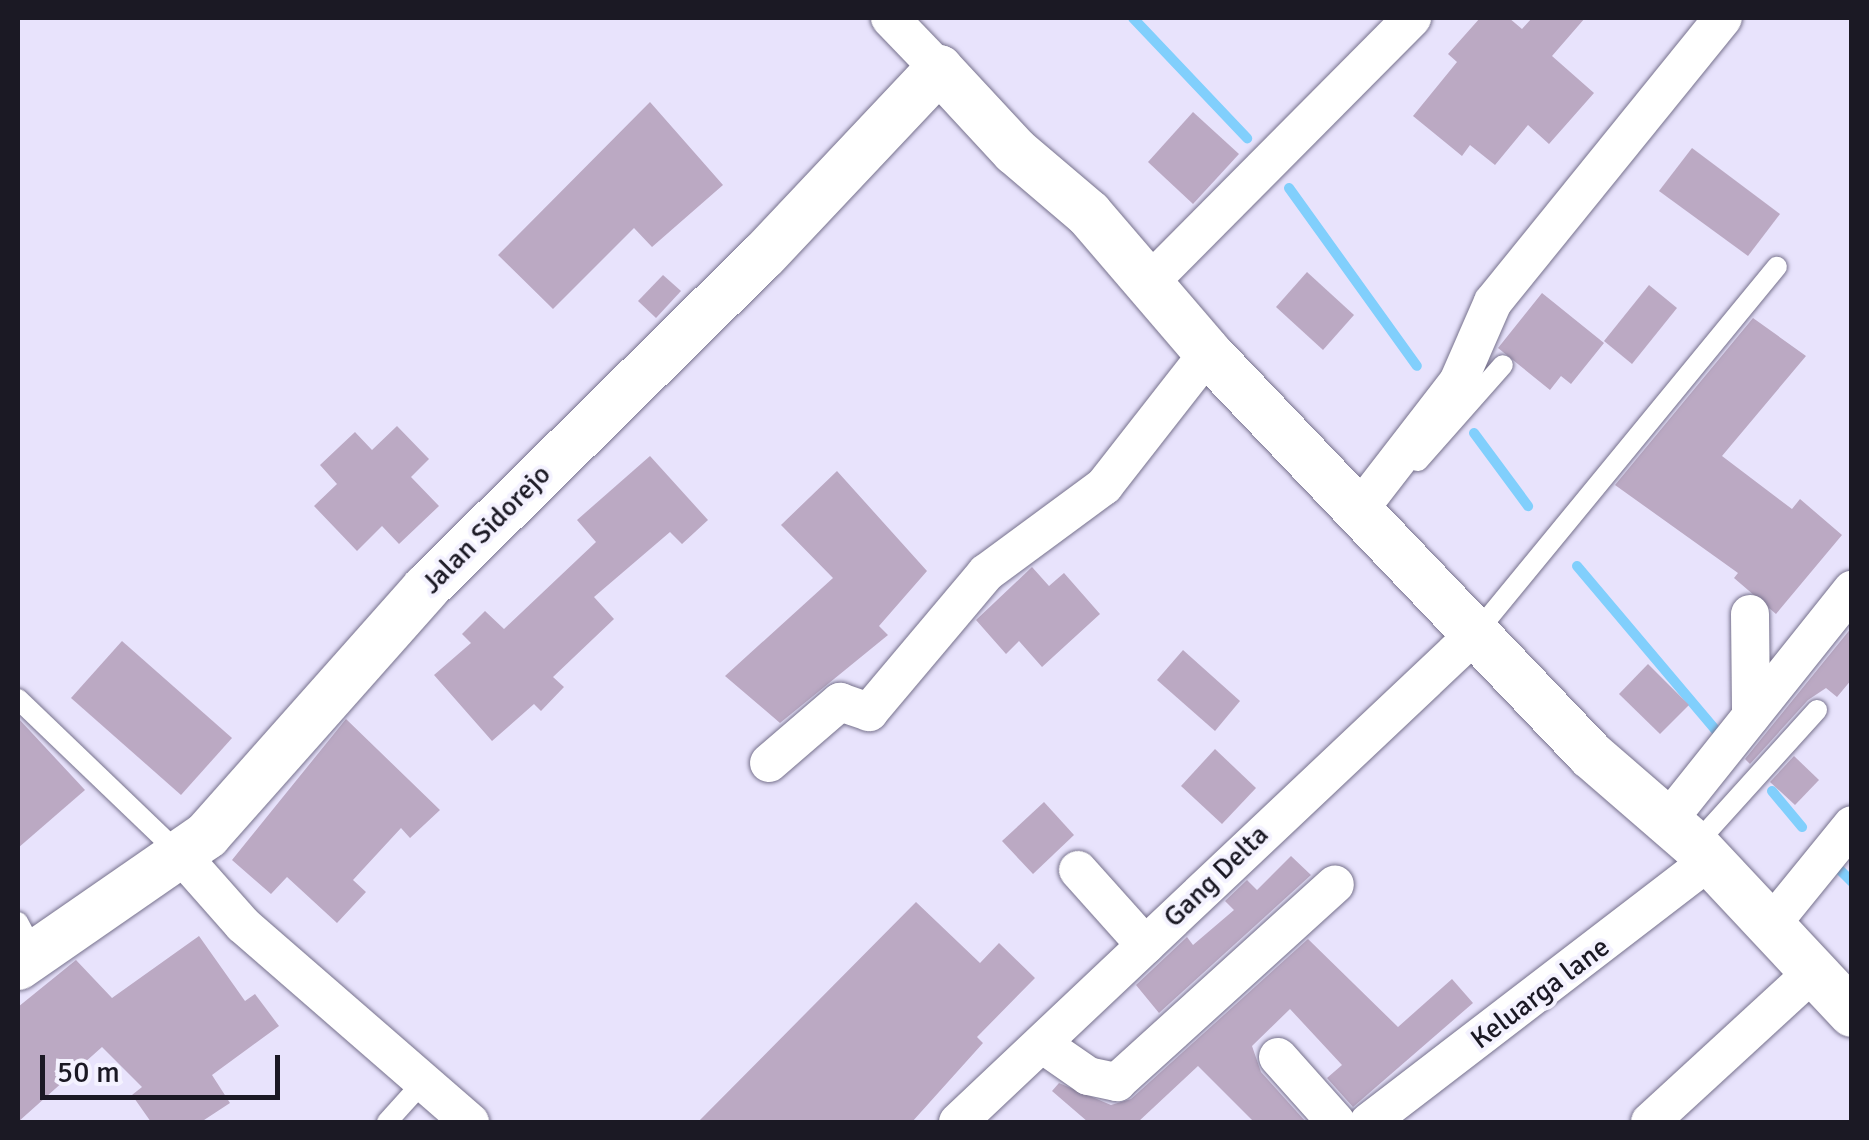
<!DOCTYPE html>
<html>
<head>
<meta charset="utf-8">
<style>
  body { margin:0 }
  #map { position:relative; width:1869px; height:1140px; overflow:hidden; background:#e8e3fc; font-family:Signika,sans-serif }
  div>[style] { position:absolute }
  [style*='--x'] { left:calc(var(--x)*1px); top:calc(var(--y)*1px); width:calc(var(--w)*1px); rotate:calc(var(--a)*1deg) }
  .stream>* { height:10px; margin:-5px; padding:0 5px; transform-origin:5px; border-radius:5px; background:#81cffc }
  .building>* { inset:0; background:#bba9c3 }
  .roads { filter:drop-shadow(0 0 2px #76718c) drop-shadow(0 0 2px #76718c) }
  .service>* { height:20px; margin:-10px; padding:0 10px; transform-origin:10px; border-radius:10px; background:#fff }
  .minor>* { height:38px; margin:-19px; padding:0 19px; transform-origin:19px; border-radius:19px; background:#fff }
  .tertiary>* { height:48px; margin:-24px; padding:0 24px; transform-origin:24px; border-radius:24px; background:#fff }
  span { translate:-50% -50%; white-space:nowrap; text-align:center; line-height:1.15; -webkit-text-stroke:8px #f4f2ff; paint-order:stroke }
  .street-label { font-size:28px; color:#1b1924 }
  .frame { position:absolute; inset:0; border:20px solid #1b1924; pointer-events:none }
  .scale { position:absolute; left:40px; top:1055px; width:240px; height:45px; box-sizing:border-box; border:5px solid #1b1924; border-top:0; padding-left:12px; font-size:30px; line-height:35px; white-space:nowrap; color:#1b1924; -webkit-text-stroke:8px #f4f2ff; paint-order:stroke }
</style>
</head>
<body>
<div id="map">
  <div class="stream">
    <div style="--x:1133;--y:18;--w:166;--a:46.5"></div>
    <div style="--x:1289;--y:188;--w:219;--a:54.3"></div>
    <div style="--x:1474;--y:433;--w:91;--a:53.5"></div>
    <div style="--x:1577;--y:566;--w:220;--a:49.8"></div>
    <div style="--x:1772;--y:791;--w:47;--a:50.2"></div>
    <div style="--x:1840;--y:870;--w:17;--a:45"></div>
  </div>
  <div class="building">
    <div style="clip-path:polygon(1480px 18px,1509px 18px,1522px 29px,1532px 18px,1585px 18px,1552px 56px,1594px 93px,1549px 144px,1528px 125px,1495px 165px,1470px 145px,1462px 156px,1413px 116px,1457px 62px,1448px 54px)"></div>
    <div style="clip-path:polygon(650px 102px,723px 185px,652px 247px,634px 228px,553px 309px,498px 255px)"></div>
    <div style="clip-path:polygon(1193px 112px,1239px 154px,1193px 204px,1148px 162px)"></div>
    <div style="clip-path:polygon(1692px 148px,1780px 214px,1748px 256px,1659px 191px)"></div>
    <div style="clip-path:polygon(1307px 272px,1354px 315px,1323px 350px,1276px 307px)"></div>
    <div style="clip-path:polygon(663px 275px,681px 291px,656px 318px,638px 301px)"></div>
    <div style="clip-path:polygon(1649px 285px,1677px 308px,1632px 364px,1604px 341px)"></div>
    <div style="clip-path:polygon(1542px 293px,1604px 343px,1571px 384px,1561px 376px,1550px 390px,1498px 348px)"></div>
    <div style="clip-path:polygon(1753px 318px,1806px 356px,1722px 456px,1792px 509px,1800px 499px,1842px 535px,1776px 614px,1734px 578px,1738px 573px,1615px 485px)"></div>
    <div style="clip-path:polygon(397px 426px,429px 459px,411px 477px,439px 506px,399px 544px,382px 526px,357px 551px,314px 506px,337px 484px,320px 465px,355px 432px,372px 450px)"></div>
    <div style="clip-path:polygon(650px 456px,708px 520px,682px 544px,670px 532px,594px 597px,614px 619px,553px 677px,564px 687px,541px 711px,534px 704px,492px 741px,434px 675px,471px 643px,462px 634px,485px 611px,504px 629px,596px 542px,577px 520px)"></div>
    <div style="clip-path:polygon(837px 471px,927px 571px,879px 626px,888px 635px,780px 723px,725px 676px,833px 578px,781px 525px)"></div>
    <div style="clip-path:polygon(1032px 567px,1049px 586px,1064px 573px,1100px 614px,1042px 667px,1019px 641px,1006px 654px,976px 620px)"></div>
    <div style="clip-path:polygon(1852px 627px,1852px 679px,1837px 697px,1826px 688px,1808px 700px,1750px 764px,1745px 759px)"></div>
    <div style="clip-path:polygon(122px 641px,232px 738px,181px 795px,71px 698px)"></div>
    <div style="clip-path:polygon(1183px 650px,1240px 701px,1215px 731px,1157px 680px)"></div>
    <div style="clip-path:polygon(1648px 664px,1689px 705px,1660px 734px,1619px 694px)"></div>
    <div style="clip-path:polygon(18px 718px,85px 790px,18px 848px)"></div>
    <div style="clip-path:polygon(346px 719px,440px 810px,410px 838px,401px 828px,353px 880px,366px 892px,337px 923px,287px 877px,271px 894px,232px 860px)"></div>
    <div style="clip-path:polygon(1215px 749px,1256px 788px,1222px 824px,1181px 786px)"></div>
    <div style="clip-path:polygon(1794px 756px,1819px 780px,1795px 805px,1770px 782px)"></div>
    <div style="clip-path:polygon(1044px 802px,1074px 835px,1033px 874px,1002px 841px)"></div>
    <div style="clip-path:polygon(1291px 856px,1311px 875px,1159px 1013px,1136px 985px,1187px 937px,1193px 945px,1234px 910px,1225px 901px,1247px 880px,1257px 890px)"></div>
    <div style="clip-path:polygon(916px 902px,980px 963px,999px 943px,1035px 978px,977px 1037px,983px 1043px,912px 1122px,698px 1122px)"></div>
    <div style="clip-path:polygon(199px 936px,245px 1001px,255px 994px,279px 1026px,212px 1075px,230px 1103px,201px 1122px,151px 1122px,132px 1095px,142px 1087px,102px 1047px,18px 1122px,18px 1007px,76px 960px,112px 998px)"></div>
    <div style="clip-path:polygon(1308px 939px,1398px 1027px,1452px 979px,1473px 1003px,1353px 1107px,1327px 1078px,1342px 1065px,1290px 1009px,1252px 1046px,1261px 1072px,1306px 1122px,1254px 1122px,1198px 1066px,1138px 1122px,1088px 1122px,1052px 1091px,1059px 1083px,1111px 1105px,1131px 1099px)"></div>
  </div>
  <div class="roads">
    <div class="service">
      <div style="--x:1418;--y:461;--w:128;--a:-48.5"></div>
      <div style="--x:1476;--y:633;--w:474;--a:-50.6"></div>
      <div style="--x:18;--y:699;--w:227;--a:43.8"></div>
      <div style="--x:1695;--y:845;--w:182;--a:-47.9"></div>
      <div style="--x:18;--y:922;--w:36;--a:62"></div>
      <div style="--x:387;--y:1122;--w:55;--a:-47.9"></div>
    </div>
    <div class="minor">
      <div style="--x:890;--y:18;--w:71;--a:46.1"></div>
      <div style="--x:1152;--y:280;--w:369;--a:-45.2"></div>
      <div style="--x:1362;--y:506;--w:157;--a:-52.3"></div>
      <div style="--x:1458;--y:382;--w:87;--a:-66.4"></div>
      <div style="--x:1493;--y:302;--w:365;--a:-51"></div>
      <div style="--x:1750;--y:614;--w:102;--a:89.4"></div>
      <div style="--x:769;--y:763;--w:94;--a:-40.7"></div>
      <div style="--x:840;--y:702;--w:31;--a:19"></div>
      <div style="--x:869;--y:712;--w:182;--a:-49.9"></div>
      <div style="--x:986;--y:573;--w:147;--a:-36.4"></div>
      <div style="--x:1104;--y:486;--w:169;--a:-52"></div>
      <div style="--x:1665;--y:824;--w:300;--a:-51.4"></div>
      <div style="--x:182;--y:856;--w:92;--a:48.5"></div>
      <div style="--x:243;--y:925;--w:301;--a:41"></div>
      <div style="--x:1078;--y:870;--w:101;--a:48.2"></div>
      <div style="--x:1770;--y:926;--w:130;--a:-50.9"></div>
      <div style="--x:1042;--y:1044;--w:56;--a:34.8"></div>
      <div style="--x:1088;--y:1076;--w:30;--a:12"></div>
      <div style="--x:1117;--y:1082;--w:294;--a:-42.2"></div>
      <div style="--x:1278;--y:1057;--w:87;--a:48.3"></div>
      <div style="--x:958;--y:1122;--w:712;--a:-43.35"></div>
      <div style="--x:1369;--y:1122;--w:429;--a:-37.5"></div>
      <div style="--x:1650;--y:1122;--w:217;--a:-42.6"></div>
    </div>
    <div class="tertiary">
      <div style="--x:18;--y:966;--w:230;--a:-34.7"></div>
      <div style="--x:207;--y:835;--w:330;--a:-48.4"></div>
      <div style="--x:426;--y:588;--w:473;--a:-44.6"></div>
      <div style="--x:763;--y:256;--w:257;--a:-46.7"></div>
      <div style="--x:939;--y:69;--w:112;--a:47.2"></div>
      <div style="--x:1015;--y:151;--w:97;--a:40.4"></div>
      <div style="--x:1089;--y:214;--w:183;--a:49.4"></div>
      <div style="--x:1208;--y:353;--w:555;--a:46.39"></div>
      <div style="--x:1591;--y:755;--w:138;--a:40.9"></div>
      <div style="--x:1695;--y:845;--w:230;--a:46.9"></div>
    </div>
  </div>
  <div class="street-label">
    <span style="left:486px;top:529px;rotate:-45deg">Jalan Sidorejo</span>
    <span style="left:1216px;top:876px;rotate:-44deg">Gang Delta</span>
    <span style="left:1540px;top:993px;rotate:-37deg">Keluarga lane</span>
  </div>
  <div class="frame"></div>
  <div class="scale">50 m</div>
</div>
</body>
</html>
